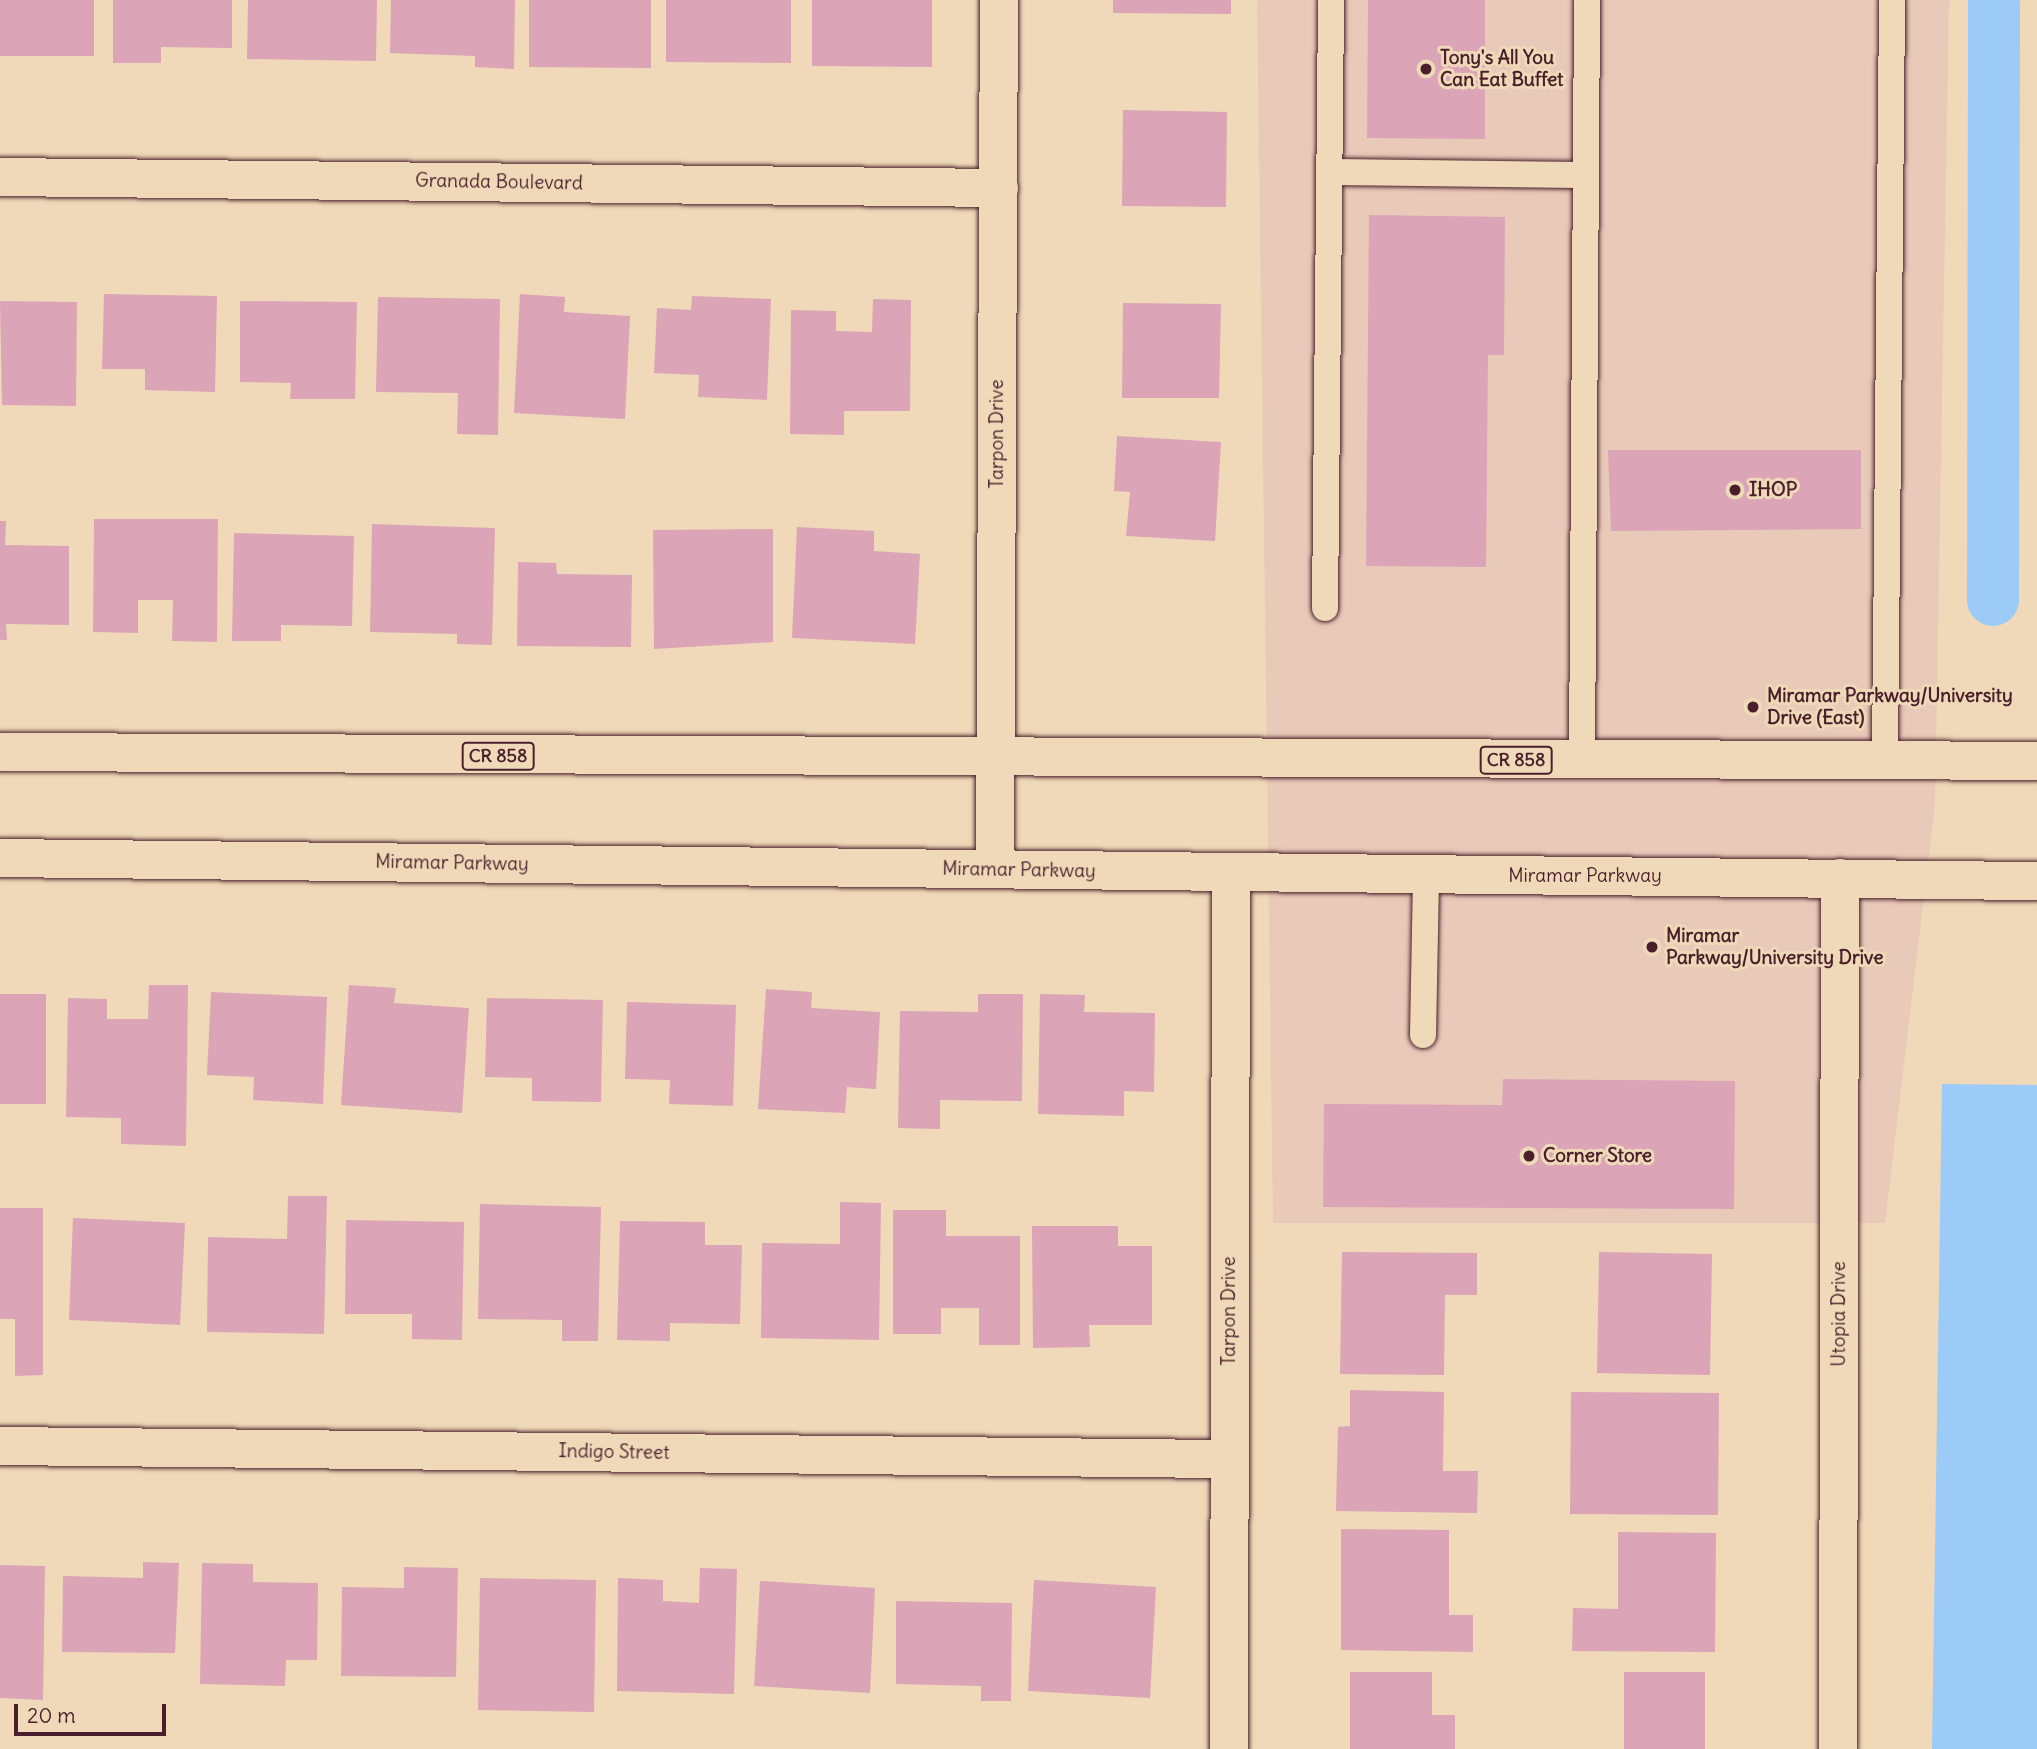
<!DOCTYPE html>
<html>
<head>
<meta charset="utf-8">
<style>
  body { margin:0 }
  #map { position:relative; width:2037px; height:1749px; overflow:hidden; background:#efd9b8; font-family:Delius,sans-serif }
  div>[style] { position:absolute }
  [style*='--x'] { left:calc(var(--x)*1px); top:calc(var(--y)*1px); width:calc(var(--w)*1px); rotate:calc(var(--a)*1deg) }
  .built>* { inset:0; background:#e9c9b8 }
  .water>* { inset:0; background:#9dcbf8 }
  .canal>* { height:52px; margin:-26px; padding:0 26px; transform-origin:26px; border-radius:26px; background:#9dcbf8 }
  .building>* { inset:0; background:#dba4b7 }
  .roads { filter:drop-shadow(0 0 2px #4a1f2b) drop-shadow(0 0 2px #4a1f2b) }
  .service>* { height:26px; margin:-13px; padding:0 13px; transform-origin:13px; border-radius:13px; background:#efd9b8 }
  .minor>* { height:38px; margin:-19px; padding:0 19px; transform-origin:19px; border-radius:19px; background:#efd9b8 }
  .primary>* { height:38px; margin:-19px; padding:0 19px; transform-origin:19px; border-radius:19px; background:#efd9b8 }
  .dots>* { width:19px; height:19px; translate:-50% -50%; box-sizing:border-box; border:4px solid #efd9b8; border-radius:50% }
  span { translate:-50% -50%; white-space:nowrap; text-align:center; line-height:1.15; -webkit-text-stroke:6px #efd9b8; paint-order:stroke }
  .shield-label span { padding:2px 5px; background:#efd9b8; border:2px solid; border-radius:5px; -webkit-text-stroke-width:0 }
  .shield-label { font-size:18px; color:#4a1f2b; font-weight:700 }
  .poi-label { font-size:19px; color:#4a1f2b; font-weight:700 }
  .left { translate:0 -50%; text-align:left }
  .street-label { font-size:19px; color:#4a1f2b }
  .scale { position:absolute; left:14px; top:1704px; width:152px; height:32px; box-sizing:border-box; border:4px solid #4a1f2b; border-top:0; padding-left:9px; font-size:21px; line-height:24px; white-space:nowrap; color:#4a1f2b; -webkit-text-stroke:5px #efd9b8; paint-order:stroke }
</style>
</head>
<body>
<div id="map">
  <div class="built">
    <div style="clip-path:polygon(1257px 0,1949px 0,1935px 804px,1885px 1223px,1273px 1223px)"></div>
  </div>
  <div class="water">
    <div style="clip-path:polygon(1942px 1084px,2037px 1085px,2037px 1749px,1932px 1749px)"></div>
  </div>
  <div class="canal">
    <div style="--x:1993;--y:600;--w:600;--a:-89.9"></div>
  </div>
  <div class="building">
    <div style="clip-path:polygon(0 0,94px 0,94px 56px,0 56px)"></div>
    <div style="clip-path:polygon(113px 0,232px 0,232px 48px,161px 47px,161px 63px,113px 63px)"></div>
    <div style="clip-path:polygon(248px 0,377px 0,376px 61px,247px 59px)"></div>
    <div style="clip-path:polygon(391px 0,515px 0,514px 69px,475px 67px,475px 56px,390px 53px)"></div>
    <div style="clip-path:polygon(529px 0,651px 0,651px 68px,529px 67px)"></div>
    <div style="clip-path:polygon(666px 0,791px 0,791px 63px,666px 62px)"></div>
    <div style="clip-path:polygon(812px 0,932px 0,932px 67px,812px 66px)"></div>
    <div style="clip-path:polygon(1113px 0,1231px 0,1231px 14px,1113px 13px)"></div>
    <div style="clip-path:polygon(1368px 0,1485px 0,1485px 139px,1367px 138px)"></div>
    <div style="clip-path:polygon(1123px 110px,1227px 112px,1226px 207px,1122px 206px)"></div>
    <div style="clip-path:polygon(1369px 215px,1505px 217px,1504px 355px,1488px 355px,1486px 567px,1366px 566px)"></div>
    <div style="clip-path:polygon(104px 294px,217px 296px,215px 392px,145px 390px,145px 369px,102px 369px)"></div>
    <div style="clip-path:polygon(520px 294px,565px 297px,564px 312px,630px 316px,625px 419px,514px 413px)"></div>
    <div style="clip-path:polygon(692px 296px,771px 299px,767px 400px,698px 397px,699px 375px,654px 373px,657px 308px,691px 310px)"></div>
    <div style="clip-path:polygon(378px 297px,500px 299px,498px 435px,457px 434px,458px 393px,376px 392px)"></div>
    <div style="clip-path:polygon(873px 299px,911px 300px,910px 411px,844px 411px,844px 435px,790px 434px,791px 310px,836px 311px,836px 331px,872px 332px)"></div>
    <div style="clip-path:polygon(0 301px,77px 302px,76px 406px,2px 405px)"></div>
    <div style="clip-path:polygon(240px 301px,357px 302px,355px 399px,290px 399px,291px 383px,240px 382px)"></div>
    <div style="clip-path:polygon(1123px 303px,1221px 304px,1219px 398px,1122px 398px)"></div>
    <div style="clip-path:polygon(1117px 436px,1221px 442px,1215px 541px,1126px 536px,1130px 492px,1114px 491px)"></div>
    <div style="clip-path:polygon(1608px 450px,1861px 450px,1861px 529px,1611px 531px)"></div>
    <div style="clip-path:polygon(94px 519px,218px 519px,217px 642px,172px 641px,173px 600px,138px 600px,138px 633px,93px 632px)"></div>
    <div style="clip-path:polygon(0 521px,6px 521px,5px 545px,69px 546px,69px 625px,6px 624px,7px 640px,0 640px)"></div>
    <div style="clip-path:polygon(372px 524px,495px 528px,492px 645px,457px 644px,457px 634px,370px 632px)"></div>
    <div style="clip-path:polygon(797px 527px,874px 531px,874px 551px,920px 554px,915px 644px,792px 638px)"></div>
    <div style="clip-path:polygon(773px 529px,773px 642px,654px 649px,653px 530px)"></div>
    <div style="clip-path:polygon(234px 533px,354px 536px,352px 626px,281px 625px,281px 641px,232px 641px)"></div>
    <div style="clip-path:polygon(518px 562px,556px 563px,557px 574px,632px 575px,631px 647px,517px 646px)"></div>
    <div style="clip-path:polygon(149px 985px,188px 985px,186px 1146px,121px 1144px,121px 1118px,66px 1117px,68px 998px,107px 999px,107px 1019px,148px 1019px)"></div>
    <div style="clip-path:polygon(349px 985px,396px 988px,394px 1003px,469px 1008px,462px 1113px,341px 1105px)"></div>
    <div style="clip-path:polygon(766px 989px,812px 992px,811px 1008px,880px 1012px,876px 1089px,847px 1087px,845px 1113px,758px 1109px)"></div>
    <div style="clip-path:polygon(211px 992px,327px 997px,323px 1104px,253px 1100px,254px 1077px,207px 1075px)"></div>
    <div style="clip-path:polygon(0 994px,46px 994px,46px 1104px,0 1104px)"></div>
    <div style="clip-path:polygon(978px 994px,1023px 994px,1022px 1101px,940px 1100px,940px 1129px,898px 1128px,900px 1011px,978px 1012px)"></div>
    <div style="clip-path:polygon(1040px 994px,1085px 995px,1084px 1012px,1155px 1013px,1154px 1092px,1124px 1091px,1124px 1116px,1038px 1114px)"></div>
    <div style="clip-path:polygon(487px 998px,603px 1000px,601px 1102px,532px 1101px,532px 1078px,485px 1077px)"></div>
    <div style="clip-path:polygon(627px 1002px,736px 1005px,733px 1106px,669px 1104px,670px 1080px,625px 1079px)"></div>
    <div style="clip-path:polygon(1503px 1079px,1735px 1081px,1734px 1209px,1323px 1207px,1324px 1104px,1502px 1105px)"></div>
    <div style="clip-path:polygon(288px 1196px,327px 1196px,324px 1334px,207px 1332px,208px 1237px,287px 1239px)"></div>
    <div style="clip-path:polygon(840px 1202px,881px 1203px,879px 1340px,761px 1338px,762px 1243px,840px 1244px)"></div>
    <div style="clip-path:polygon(480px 1204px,601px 1207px,598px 1341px,562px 1341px,562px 1320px,478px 1319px)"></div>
    <div style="clip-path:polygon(0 1208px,43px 1208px,43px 1375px,15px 1376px,15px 1319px,0 1319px)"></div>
    <div style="clip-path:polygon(893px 1210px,946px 1210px,946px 1236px,1020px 1236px,1020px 1345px,979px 1345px,979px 1308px,941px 1308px,941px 1334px,893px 1334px)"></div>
    <div style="clip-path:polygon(73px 1218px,185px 1223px,180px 1325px,69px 1320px)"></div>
    <div style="clip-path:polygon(346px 1220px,464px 1222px,462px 1340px,412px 1339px,412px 1314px,345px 1314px)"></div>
    <div style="clip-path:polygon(620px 1221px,705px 1222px,705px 1245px,742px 1245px,740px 1324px,670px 1323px,670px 1341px,617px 1340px)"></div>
    <div style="clip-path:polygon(1032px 1226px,1118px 1226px,1118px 1246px,1152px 1246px,1152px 1325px,1089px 1325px,1090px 1347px,1033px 1348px)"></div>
    <div style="clip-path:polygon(1342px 1252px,1477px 1253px,1477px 1295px,1445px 1295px,1444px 1375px,1340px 1374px)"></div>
    <div style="clip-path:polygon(1599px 1252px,1712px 1254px,1710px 1375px,1597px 1373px)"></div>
    <div style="clip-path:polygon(1350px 1390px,1444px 1392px,1443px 1471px,1478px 1471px,1477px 1513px,1336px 1511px,1338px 1427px,1350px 1426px)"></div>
    <div style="clip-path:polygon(1571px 1392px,1719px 1393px,1718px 1515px,1570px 1514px)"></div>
    <div style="clip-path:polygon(1341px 1529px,1449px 1530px,1449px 1615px,1473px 1615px,1473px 1652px,1341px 1650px)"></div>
    <div style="clip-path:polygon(1618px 1532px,1716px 1533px,1715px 1652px,1572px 1651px,1573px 1608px,1618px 1609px)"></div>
    <div style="clip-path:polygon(143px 1562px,179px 1563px,175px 1653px,62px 1652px,63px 1576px,143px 1578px)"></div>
    <div style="clip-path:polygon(202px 1563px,253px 1564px,253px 1582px,318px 1583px,317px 1660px,286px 1660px,285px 1686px,200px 1684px)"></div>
    <div style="clip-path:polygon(0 1565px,45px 1566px,43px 1700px,0 1698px)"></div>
    <div style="clip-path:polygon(404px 1567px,458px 1568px,456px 1677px,341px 1676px,342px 1587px,404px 1588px)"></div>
    <div style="clip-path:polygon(700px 1568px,737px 1569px,734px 1694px,617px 1691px,618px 1578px,663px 1580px,663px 1601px,699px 1603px)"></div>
    <div style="clip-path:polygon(480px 1578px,596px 1580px,594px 1712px,478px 1710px)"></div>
    <div style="clip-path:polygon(1034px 1580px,1156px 1587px,1150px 1698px,1028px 1691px)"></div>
    <div style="clip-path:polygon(760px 1581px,875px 1588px,870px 1693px,754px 1686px)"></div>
    <div style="clip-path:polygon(896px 1601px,1012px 1603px,1011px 1701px,981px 1701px,981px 1686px,896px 1684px)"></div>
    <div style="clip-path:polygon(1350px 1672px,1432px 1672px,1432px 1715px,1455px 1715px,1455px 1749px,1350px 1749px)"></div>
    <div style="clip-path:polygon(1624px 1672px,1705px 1672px,1705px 1749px,1624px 1749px)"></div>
  </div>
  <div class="roads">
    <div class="service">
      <div style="--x:1329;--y:172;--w:257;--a:0.7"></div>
      <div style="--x:1325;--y:608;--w:608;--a:-89.43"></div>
      <div style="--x:1582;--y:760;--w:760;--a:-89.62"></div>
      <div style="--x:1885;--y:761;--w:761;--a:-89.47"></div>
      <div style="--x:1423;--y:1035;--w:160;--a:-88.9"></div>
    </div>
    <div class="minor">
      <div style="--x:0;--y:177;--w:999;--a:0.63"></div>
      <div style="--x:995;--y:869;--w:869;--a:-89.74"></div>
      <div style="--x:0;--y:1446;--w:1229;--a:0.61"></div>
      <div style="--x:1229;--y:1749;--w:876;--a:-89.87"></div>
      <div style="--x:1838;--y:1749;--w:871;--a:-89.87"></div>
    </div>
    <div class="primary">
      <div style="--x:0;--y:752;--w:2037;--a:0.25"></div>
      <div style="--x:0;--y:858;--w:2037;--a:0.65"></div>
    </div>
  </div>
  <div class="dots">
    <div style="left:1426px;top:69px;background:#4a1f2b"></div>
    <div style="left:1735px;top:490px;background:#4a1f2b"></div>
    <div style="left:1753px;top:707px;background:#4a1f2b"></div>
    <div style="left:1652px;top:947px;background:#4a1f2b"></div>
    <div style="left:1529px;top:1156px;background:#4a1f2b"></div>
  </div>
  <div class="shield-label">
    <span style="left:498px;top:756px">CR 858</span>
    <span style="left:1516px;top:760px">CR 858</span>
  </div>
  <div class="poi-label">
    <span class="left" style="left:1440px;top:69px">Tony's All You<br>Can Eat Buffet</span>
    <span class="left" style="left:1749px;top:490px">IHOP</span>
    <span class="left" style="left:1767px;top:707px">Miramar Parkway/University<br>Drive (East)</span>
    <span class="left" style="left:1666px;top:947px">Miramar<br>Parkway/University Drive</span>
    <span class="left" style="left:1543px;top:1156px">Corner Store</span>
  </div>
  <div class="street-label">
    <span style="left:499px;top:182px;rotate:1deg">Granada Boulevard</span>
    <span style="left:997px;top:434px;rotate:-90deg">Tarpon Drive</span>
    <span style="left:452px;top:863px;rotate:1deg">Miramar Parkway</span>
    <span style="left:1019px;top:870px;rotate:1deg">Miramar Parkway</span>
    <span style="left:1585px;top:876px">Miramar Parkway</span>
    <span style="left:1229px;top:1311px;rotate:-90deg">Tarpon Drive</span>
    <span style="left:1839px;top:1314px;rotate:-90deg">Utopia Drive</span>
    <span style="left:614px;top:1452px;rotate:1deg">Indigo Street</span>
  </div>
  <div class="scale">20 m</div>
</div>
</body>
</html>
